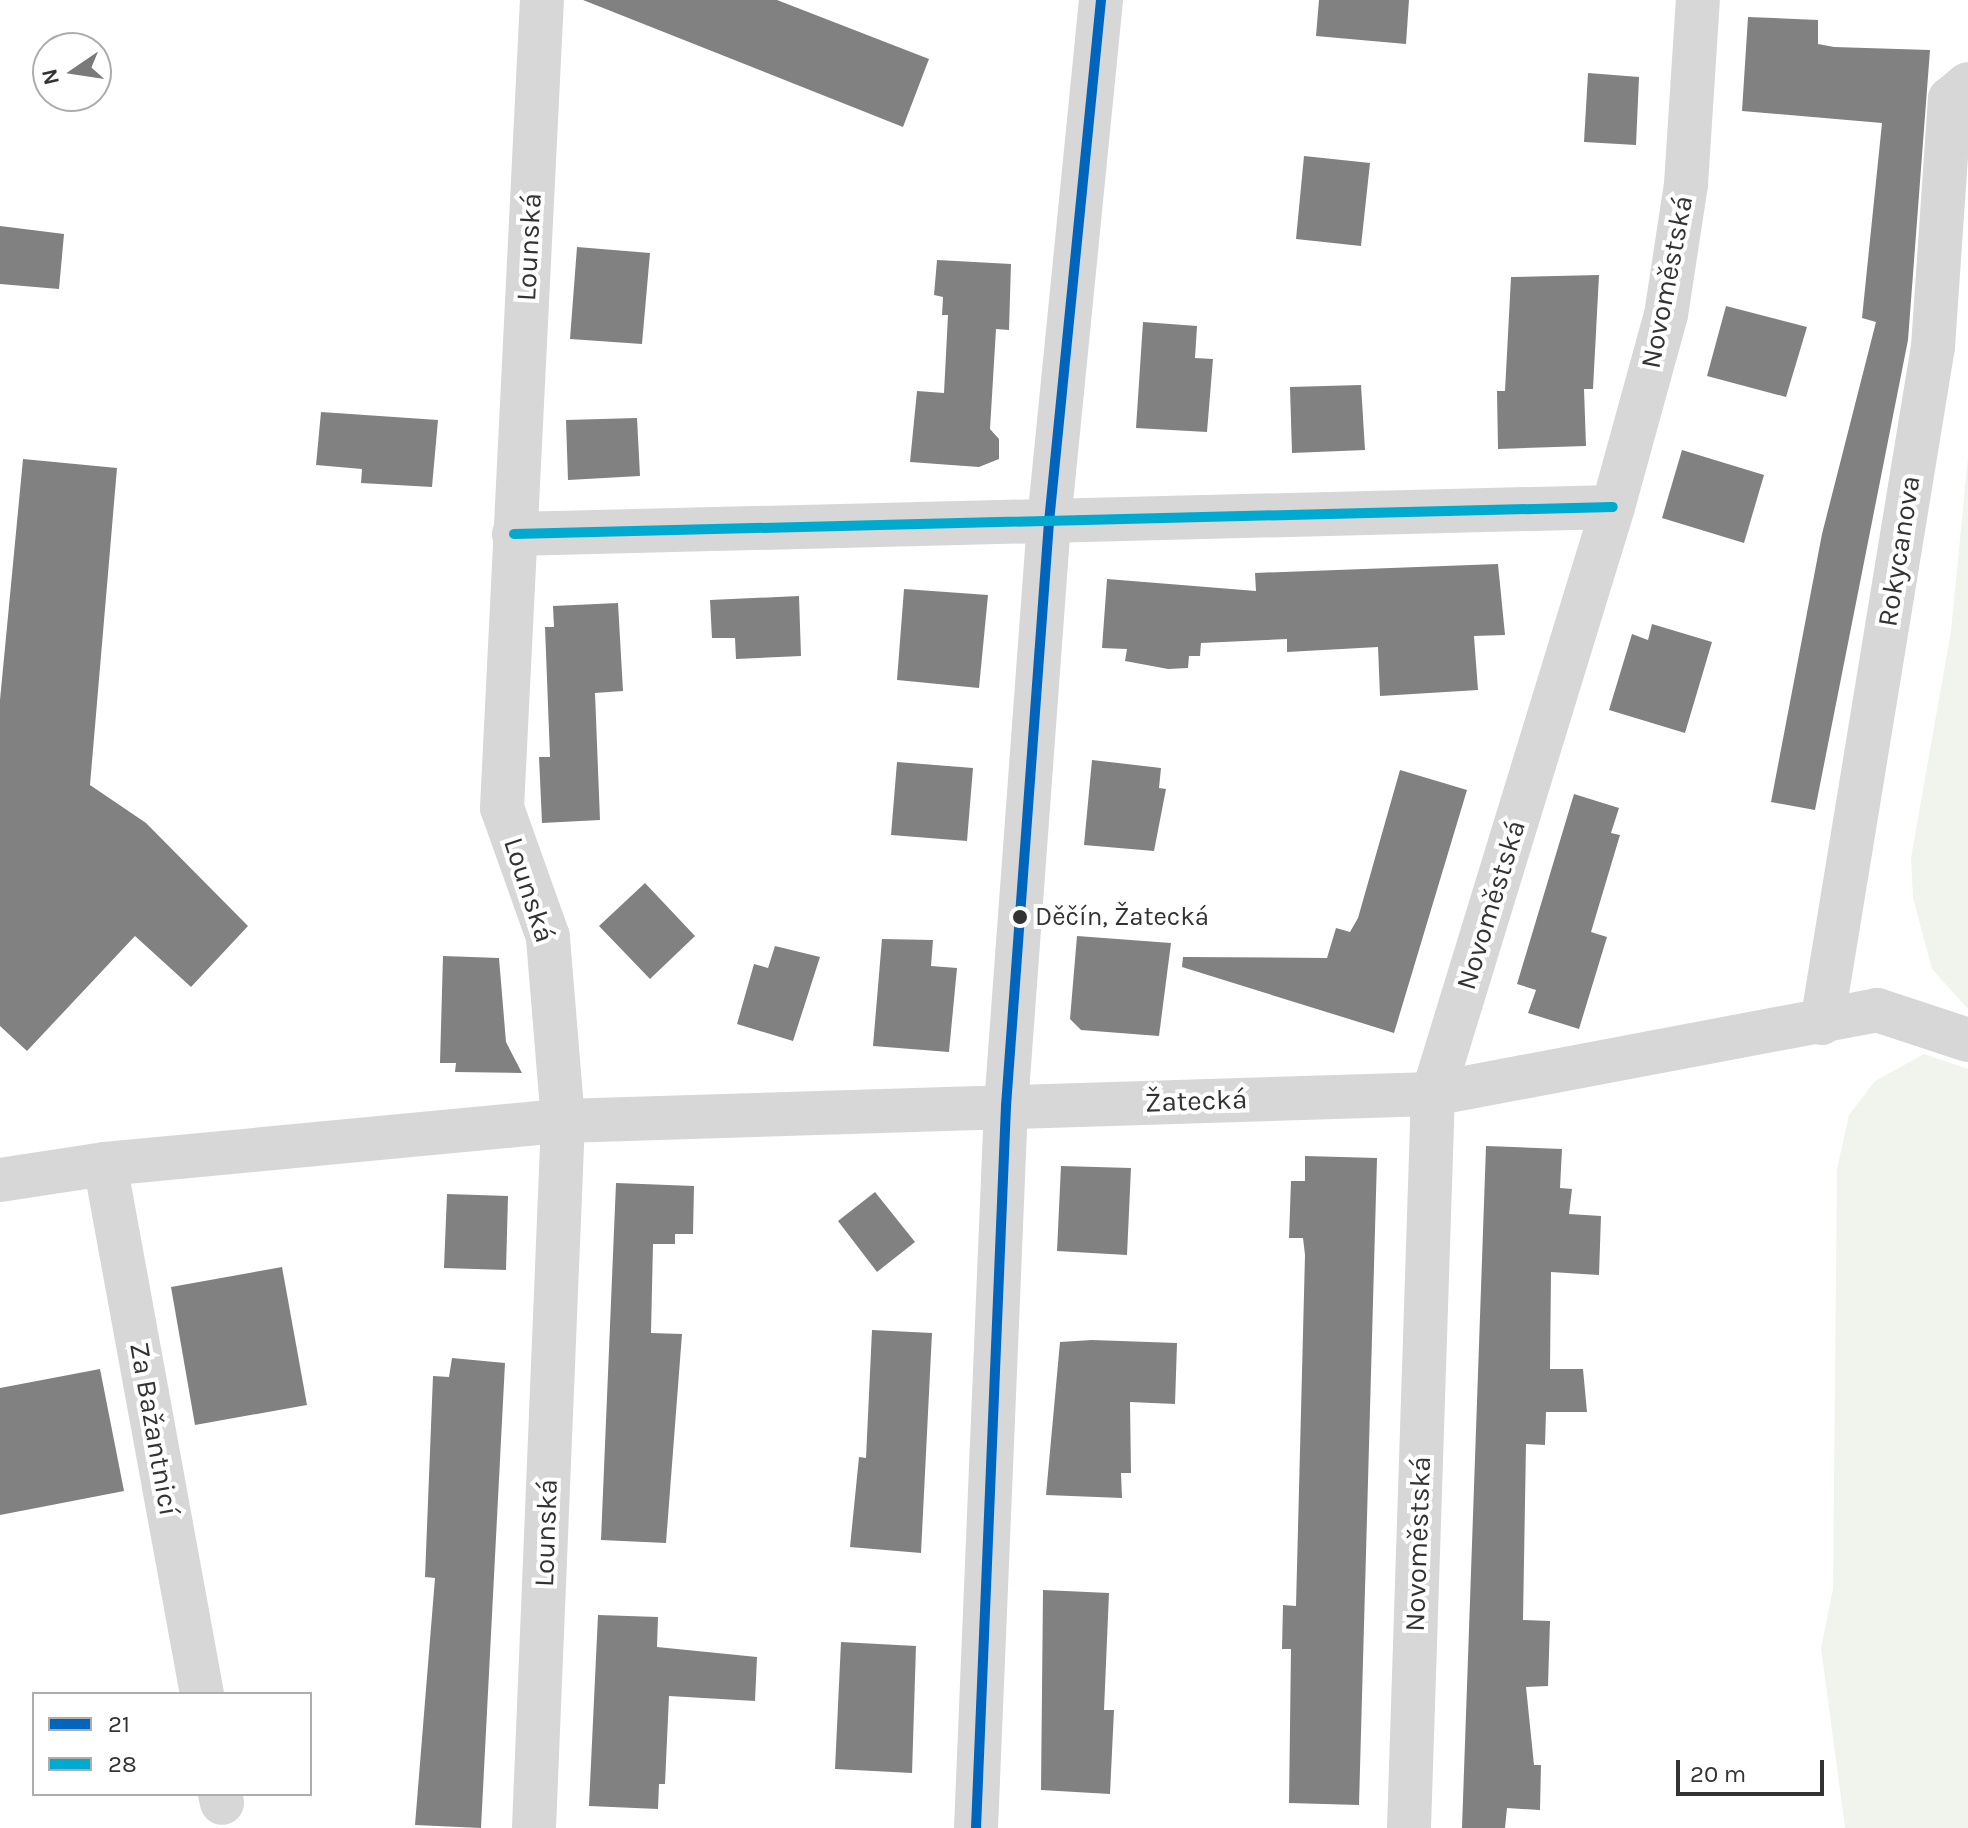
<!DOCTYPE html>
<html>
<head>
<meta charset="utf-8">
<style>
  body { margin:0 }
  #map { position:relative; width:1968px; height:1828px; overflow:hidden; background:#fff; font-family:Karla,sans-serif }
  div>[style] { position:absolute }
  [style*='--x'] { left:calc(var(--x)*1px); top:calc(var(--y)*1px); width:calc(var(--w)*1px); rotate:calc(var(--a)*1deg) }
  .green>* { inset:0; background:#f1f4ed }
  .building>* { inset:0; background:#818181 }
  .street>* { height:44px; margin:-22px; padding:0 22px; transform-origin:22px; border-radius:22px; background:#d7d7d7 }
  .bus-1>* { height:10px; margin:-5px; padding:0 5px; transform-origin:5px; border-radius:5px; background:#0065bd }
  .bus-2>* { height:10px; margin:-5px; padding:0 5px; transform-origin:5px; border-radius:5px; background:#00a9ce }
  .dots>* { width:22px; height:22px; translate:-50% -50%; box-sizing:border-box; border:4px solid #fff; border-radius:50% }
  span { translate:-50% -50%; white-space:nowrap; text-align:center; line-height:1.15; -webkit-text-stroke:8px #fff; paint-order:stroke }
  .bus-label { font-size:26px; color:#333 }
  .left { translate:0 -50%; text-align:left }
  .street-label { font-size:28px; color:#333 }
  .legend { position:absolute; left:32px; top:1692px; width:280px; height:104px; box-sizing:border-box; background:#fff; border:2px solid #adadad; margin:0; padding:10px 14px; list-style:none; font-size:24px; color:#333 }
  .legend li { display:flex; align-items:center; gap:16px; height:40px }
  .legend b { width:40px; border:2px solid #adadad }
  .north { position:absolute; left:32px; top:32px; width:80px; height:80px; box-sizing:border-box; background:#fff; border:2px solid #adadad; border-radius:50%; rotate:257deg; font-size:22px; font-weight:700; line-height:32px; text-align:center; color:#333 }
  .north::after { content:''; display:block; margin:auto; width:28px; height:36px; background:#7a7a7a; clip-path:polygon(50% 0,100% 100%,50% 72%,0 100%) }
  .scale { position:absolute; left:1676px; top:1760px; width:148px; height:36px; box-sizing:border-box; border:4px solid #333; border-top:0; padding-left:10px; font-size:24px; line-height:28px; white-space:nowrap; color:#333; -webkit-text-stroke:6px #fff; paint-order:stroke }
</style>
</head>
<body>
<div id="map">
  <div class="green">
    <div style="clip-path:polygon(1968px 457px,1968px 1009px,1932px 969px,1913px 898px,1911px 858px,1951px 631px)"></div>
    <div style="clip-path:polygon(1924px 1054px,1968px 1069px,1968px 1828px,1845px 1828px,1821px 1648px,1833px 1589px,1837px 1169px,1849px 1115px,1875px 1081px)"></div>
  </div>
  <div class="building">
    <div style="clip-path:polygon(583px 0,777px 0,929px 59px,903px 127px)"></div>
    <div style="clip-path:polygon(1319px 0,1409px 0,1406px 44px,1316px 36px)"></div>
    <div style="clip-path:polygon(1748px 17px,1818px 20px,1818px 44px,1834px 47px,1930px 50px,1908px 340px,1815px 810px,1771px 802px,1822px 534px,1876px 322px,1862px 318px,1882px 123px,1742px 111px)"></div>
    <div style="clip-path:polygon(1588px 73px,1639px 77px,1636px 145px,1584px 142px)"></div>
    <div style="clip-path:polygon(1304px 156px,1370px 163px,1361px 246px,1296px 239px)"></div>
    <div style="clip-path:polygon(0 226px,64px 234px,59px 289px,0 284px)"></div>
    <div style="clip-path:polygon(577px 247px,650px 253px,642px 344px,570px 339px)"></div>
    <div style="clip-path:polygon(937px 260px,1011px 264px,1009px 330px,996px 329px,990px 429px,999px 439px,999px 459px,979px 467px,910px 462px,917px 391px,944px 393px,948px 315px,942px 315px,943px 297px,934px 295px)"></div>
    <div style="clip-path:polygon(1599px 275px,1593px 389px,1584px 389px,1586px 446px,1498px 449px,1497px 391px,1505px 391px,1511px 277px)"></div>
    <div style="clip-path:polygon(1726px 306px,1807px 327px,1786px 397px,1707px 376px)"></div>
    <div style="clip-path:polygon(1143px 322px,1197px 326px,1195px 358px,1213px 359px,1207px 432px,1136px 428px)"></div>
    <div style="clip-path:polygon(1361px 385px,1365px 450px,1292px 453px,1290px 387px)"></div>
    <div style="clip-path:polygon(321px 412px,438px 420px,432px 487px,361px 483px,362px 469px,316px 465px)"></div>
    <div style="clip-path:polygon(637px 418px,640px 476px,568px 480px,566px 420px)"></div>
    <div style="clip-path:polygon(1682px 450px,1764px 475px,1744px 543px,1662px 518px)"></div>
    <div style="clip-path:polygon(23px 459px,117px 468px,90px 785px,146px 823px,248px 926px,191px 987px,135px 936px,27px 1051px,0 1026px,0 700px)"></div>
    <div style="clip-path:polygon(1498px 564px,1505px 635px,1474px 636px,1478px 690px,1380px 696px,1378px 647px,1287px 652px,1287px 639px,1201px 643px,1200px 656px,1189px 656px,1188px 668px,1168px 669px,1125px 661px,1127px 649px,1102px 648px,1107px 579px,1256px 591px,1255px 573px)"></div>
    <div style="clip-path:polygon(904px 589px,988px 595px,979px 688px,897px 680px)"></div>
    <div style="clip-path:polygon(799px 596px,801px 656px,736px 659px,735px 638px,712px 638px,710px 600px)"></div>
    <div style="clip-path:polygon(618px 603px,623px 691px,595px 693px,600px 820px,542px 823px,539px 757px,550px 757px,545px 627px,554px 627px,553px 606px)"></div>
    <div style="clip-path:polygon(1652px 624px,1712px 642px,1685px 733px,1609px 710px,1632px 634px,1648px 640px)"></div>
    <div style="clip-path:polygon(1092px 760px,1161px 768px,1159px 788px,1166px 789px,1154px 851px,1084px 845px)"></div>
    <div style="clip-path:polygon(897px 762px,973px 768px,967px 841px,891px 835px)"></div>
    <div style="clip-path:polygon(1400px 770px,1467px 790px,1394px 1033px,1182px 967px,1183px 957px,1327px 958px,1336px 928px,1350px 932px,1358px 918px)"></div>
    <div style="clip-path:polygon(1574px 794px,1619px 808px,1611px 833px,1620px 835px,1591px 932px,1607px 937px,1579px 1029px,1528px 1013px,1536px 990px,1517px 984px)"></div>
    <div style="clip-path:polygon(645px 883px,695px 936px,650px 979px,599px 926px)"></div>
    <div style="clip-path:polygon(1077px 936px,1171px 943px,1159px 1036px,1081px 1030px,1070px 1019px)"></div>
    <div style="clip-path:polygon(882px 939px,933px 940px,931px 966px,957px 968px,949px 1052px,873px 1046px)"></div>
    <div style="clip-path:polygon(775px 946px,820px 957px,793px 1041px,737px 1024px,754px 964px,768px 968px)"></div>
    <div style="clip-path:polygon(443px 956px,499px 958px,506px 1042px,522px 1073px,455px 1072px,456px 1063px,440px 1063px)"></div>
    <div style="clip-path:polygon(1486px 1146px,1562px 1149px,1560px 1188px,1572px 1189px,1569px 1214px,1601px 1216px,1599px 1275px,1551px 1272px,1550px 1369px,1583px 1369px,1587px 1412px,1546px 1412px,1545px 1445px,1526px 1444px,1523px 1620px,1550px 1621px,1548px 1686px,1526px 1687px,1534px 1765px,1541px 1765px,1540px 1810px,1507px 1808px,1505px 1828px,1462px 1828px)"></div>
    <div style="clip-path:polygon(1305px 1156px,1377px 1158px,1359px 1805px,1289px 1803px,1291px 1649px,1282px 1649px,1283px 1605px,1296px 1606px,1305px 1255px,1303px 1238px,1289px 1238px,1291px 1181px,1305px 1181px)"></div>
    <div style="clip-path:polygon(1061px 1166px,1131px 1168px,1127px 1255px,1057px 1251px)"></div>
    <div style="clip-path:polygon(616px 1183px,694px 1186px,693px 1234px,675px 1234px,675px 1244px,653px 1244px,651px 1333px,682px 1334px,666px 1543px,601px 1540px)"></div>
    <div style="clip-path:polygon(875px 1192px,915px 1242px,877px 1272px,838px 1221px)"></div>
    <div style="clip-path:polygon(447px 1194px,508px 1196px,506px 1270px,444px 1268px)"></div>
    <div style="clip-path:polygon(282px 1267px,307px 1405px,195px 1425px,171px 1287px)"></div>
    <div style="clip-path:polygon(872px 1330px,932px 1333px,921px 1553px,850px 1547px,859px 1457px,866px 1458px)"></div>
    <div style="clip-path:polygon(1092px 1340px,1177px 1343px,1175px 1404px,1130px 1402px,1131px 1473px,1121px 1473px,1122px 1498px,1046px 1495px,1060px 1342px)"></div>
    <div style="clip-path:polygon(452px 1358px,505px 1363px,481px 1828px,415px 1825px,435px 1578px,425px 1577px,433px 1376px,449px 1377px)"></div>
    <div style="clip-path:polygon(100px 1369px,124px 1491px,0 1515px,0 1388px)"></div>
    <div style="clip-path:polygon(1043px 1590px,1109px 1593px,1104px 1710px,1114px 1710px,1110px 1794px,1041px 1790px)"></div>
    <div style="clip-path:polygon(598px 1615px,658px 1617px,657px 1647px,757px 1657px,755px 1701px,669px 1696px,665px 1784px,659px 1784px,658px 1809px,589px 1806px)"></div>
    <div style="clip-path:polygon(841px 1642px,916px 1646px,912px 1773px,835px 1769px)"></div>
  </div>
  <div class="street">
    <div style="--x:514;--y:534;--w:1099;--a:-1.41"></div>
    <div style="--x:1822;--y:1023;--w:685;--a:-80.68"></div>
    <div style="--x:1933;--y:347;--w:249;--a:-86.1"></div>
    <div style="--x:1950;--y:99;--w:23;--a:-40"></div>
    <div style="--x:105;--y:1164;--w:539;--a:79.63"></div>
    <div style="--x:0;--y:1180;--w:106;--a:-8.7"></div>
    <div style="--x:105;--y:1164;--w:460;--a:-5.4"></div>
    <div style="--x:563;--y:1121;--w:870;--a:-1.78"></div>
    <div style="--x:1433;--y:1094;--w:452;--a:-10.7"></div>
    <div style="--x:1877;--y:1010;--w:96;--a:18.2"></div>
    <div style="--x:220;--y:1794;--w:9;--a:77"></div>
    <div style="--x:534;--y:1828;--w:708;--a:-87.65"></div>
    <div style="--x:563;--y:1121;--w:185;--a:-94.7"></div>
    <div style="--x:548;--y:937;--w:137;--a:-109.6"></div>
    <div style="--x:502;--y:808;--w:809;--a:-87.17"></div>
    <div style="--x:976;--y:1828;--w:723;--a:-87.62"></div>
    <div style="--x:1006;--y:1106;--w:586;--a:-85.79"></div>
    <div style="--x:1049;--y:522;--w:525;--a:-84.31"></div>
    <div style="--x:1409;--y:1828;--w:734;--a:-88.13"></div>
    <div style="--x:1433;--y:1094;--w:614;--a:-72.95"></div>
    <div style="--x:1613;--y:507;--w:199;--a:-74.6"></div>
    <div style="--x:1666;--y:315;--w:133;--a:-81.3"></div>
    <div style="--x:1686;--y:184;--w:184;--a:-86.3"></div>
  </div>
  <div class="bus-1">
    <div style="--x:976;--y:1828;--w:723;--a:-87.62"></div>
    <div style="--x:1006;--y:1106;--w:586;--a:-85.79"></div>
    <div style="--x:1049;--y:522;--w:525;--a:-84.31"></div>
  </div>
  <div class="bus-2">
    <div style="--x:514;--y:534;--w:1099;--a:-1.41"></div>
  </div>
  <div class="dots">
    <div style="left:1020px;top:917px;background:#333"></div>
  </div>
  <div class="bus-label">
    <span class="left" style="left:1035px;top:917px">Děčín, Žatecká</span>
  </div>
  <div class="street-label">
    <span style="left:529px;top:247px;rotate:-87deg">Lounská</span>
    <span style="left:1667px;top:282px;rotate:-79deg">Novoměstská</span>
    <span style="left:1899px;top:551px;rotate:-81deg">Rokycanova</span>
    <span style="left:529px;top:890px;rotate:72deg">Lounská</span>
    <span style="left:1491px;top:905px;rotate:-73deg">Novoměstská</span>
    <span style="left:1196px;top:1101px;rotate:-2deg">Žatecká</span>
    <span style="left:154px;top:1429px;rotate:80deg">Za Bažantnicí</span>
    <span style="left:546px;top:1533px;rotate:-88deg">Lounská</span>
    <span style="left:1418px;top:1544px;rotate:-88deg">Novoměstská</span>
  </div>
  <ul class="legend">
  <li><b style="height:10px;background:#0065bd"></b>21</li>
  <li><b style="height:10px;background:#00a9ce"></b>28</li>
  </ul>
  <div class="north">N</div>
  <div class="scale">20 m</div>
</div>
</body>
</html>
